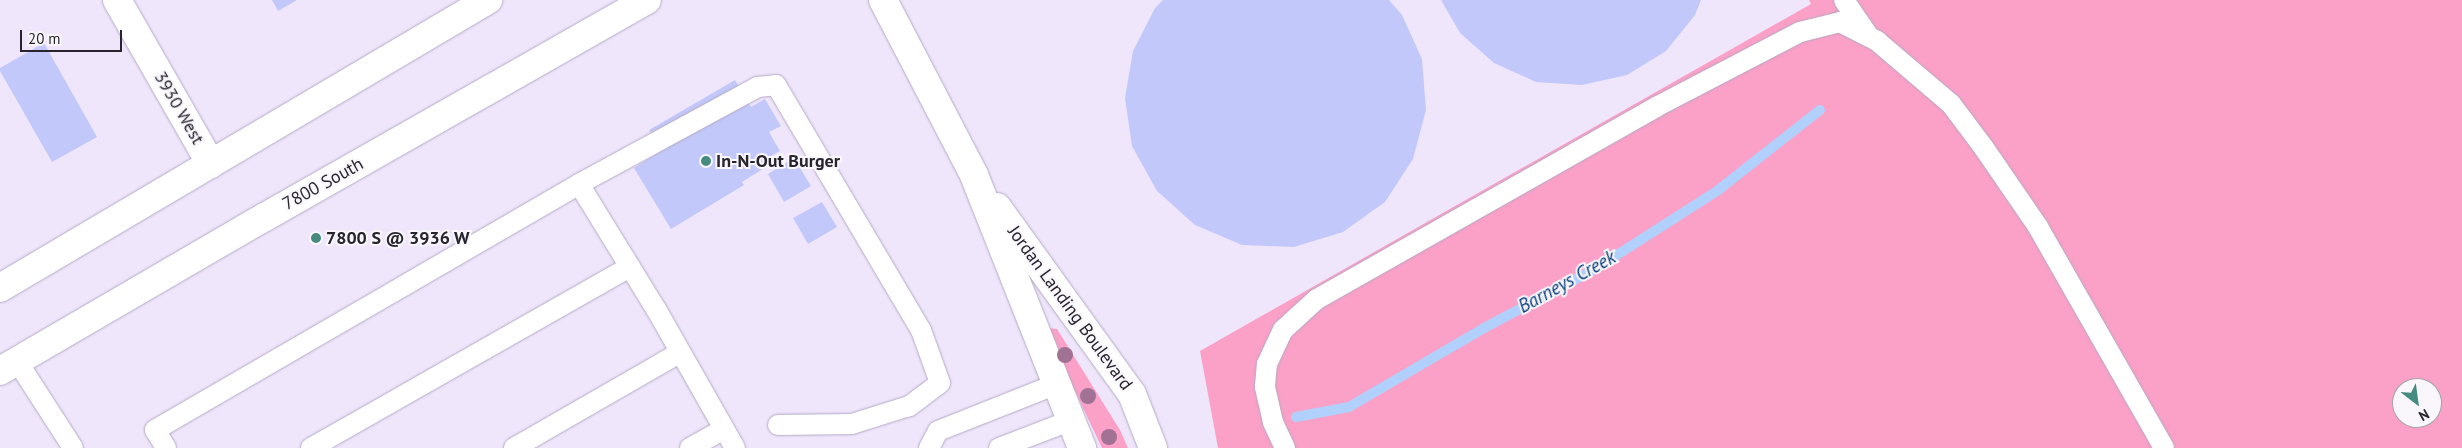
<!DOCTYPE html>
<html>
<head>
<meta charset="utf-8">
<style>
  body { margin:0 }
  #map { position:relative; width:2462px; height:448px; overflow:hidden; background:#efe6fc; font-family:"PT Sans",sans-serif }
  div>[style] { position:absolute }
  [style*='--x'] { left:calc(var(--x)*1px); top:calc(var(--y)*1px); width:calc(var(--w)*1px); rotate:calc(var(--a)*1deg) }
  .green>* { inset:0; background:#fba0c7 }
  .stream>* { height:10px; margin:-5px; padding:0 5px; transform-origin:5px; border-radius:5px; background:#b1d1fc }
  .building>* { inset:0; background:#c3c8fa }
  .roads { filter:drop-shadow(0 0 1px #b5aac4) drop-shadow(0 0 1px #b5aac4) }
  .service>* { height:20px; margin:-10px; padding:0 10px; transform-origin:10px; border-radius:10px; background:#fff }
  .minor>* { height:28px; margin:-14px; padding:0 14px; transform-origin:14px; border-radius:14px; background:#fff }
  .secondary>* { height:28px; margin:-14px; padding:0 14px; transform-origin:14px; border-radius:14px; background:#fff }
  .primary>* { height:28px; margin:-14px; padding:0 14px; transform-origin:14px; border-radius:14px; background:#fff }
  .trees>* { width:16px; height:16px; margin:-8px; border-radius:50%; background:#a17294 }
  .dots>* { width:14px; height:14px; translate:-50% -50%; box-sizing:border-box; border:2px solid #f9f7fc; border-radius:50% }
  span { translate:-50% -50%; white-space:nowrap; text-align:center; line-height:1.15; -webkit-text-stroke:4px #f9f7fc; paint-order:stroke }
  .street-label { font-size:18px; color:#28242e }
  .poi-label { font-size:18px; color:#28242e; font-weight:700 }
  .left { translate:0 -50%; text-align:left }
  .water-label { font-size:19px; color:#073c7a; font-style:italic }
  .north { position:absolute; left:2392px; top:378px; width:50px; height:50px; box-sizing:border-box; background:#f9f7fc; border:1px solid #a5a3aa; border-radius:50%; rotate:150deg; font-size:14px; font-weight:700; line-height:20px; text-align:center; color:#28242e }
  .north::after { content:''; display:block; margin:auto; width:18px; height:22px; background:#468b82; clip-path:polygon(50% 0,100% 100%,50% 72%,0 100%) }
  .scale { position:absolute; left:20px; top:30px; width:102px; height:22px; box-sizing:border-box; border:2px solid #28242e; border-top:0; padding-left:6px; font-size:15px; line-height:18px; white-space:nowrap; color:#28242e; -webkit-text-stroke:4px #f9f7fc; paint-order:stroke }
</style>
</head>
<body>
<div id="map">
  <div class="green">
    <div style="clip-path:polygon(evenodd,1809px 0,2462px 0,2462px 448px,1218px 448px,1200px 351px,1811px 4px,1809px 0,2402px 388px,2432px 388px,2432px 418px,2402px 418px,2402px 388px)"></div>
    <div style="clip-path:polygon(1049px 328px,1057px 329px,1120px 430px,1128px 448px,1102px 448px,1049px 336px)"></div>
  </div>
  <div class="stream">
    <div style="--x:1296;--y:417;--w:54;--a:-10.7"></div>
    <div style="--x:1349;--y:407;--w:156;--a:-30.3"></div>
    <div style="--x:1484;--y:328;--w:126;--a:-28"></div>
    <div style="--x:1595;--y:269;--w:145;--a:-32.6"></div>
    <div style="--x:1717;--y:191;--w:131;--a:-38.2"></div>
  </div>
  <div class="building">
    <div style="clip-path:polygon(272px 0,297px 0,278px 11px)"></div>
    <div style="clip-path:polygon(1163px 0,1389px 0,1402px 15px,1422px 59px,1426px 110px,1413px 159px,1385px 202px,1343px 232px,1294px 247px,1242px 245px,1195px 225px,1157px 191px,1132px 146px,1125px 98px,1133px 51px,1155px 8px)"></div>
    <div style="clip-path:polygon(1441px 0,1701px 0,1695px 15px,1666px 51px,1627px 75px,1582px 85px,1536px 82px,1494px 63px,1460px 33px)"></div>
    <div style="clip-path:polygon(44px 43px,97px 137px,52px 162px,0 71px,0 68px)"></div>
    <div style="clip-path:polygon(735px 80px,751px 107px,765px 99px,781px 126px,769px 132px,780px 151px,767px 158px,771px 164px,742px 182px,744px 185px,671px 229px,634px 168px,661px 151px,649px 130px)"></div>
    <div style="clip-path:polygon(794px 158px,811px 186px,784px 202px,768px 174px)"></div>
    <div style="clip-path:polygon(822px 202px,837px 227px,808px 244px,793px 218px)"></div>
  </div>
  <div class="roads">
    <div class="service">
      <div style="--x:1844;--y:0;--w:42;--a:55.6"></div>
      <div style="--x:579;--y:184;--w:147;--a:58.4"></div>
      <div style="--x:656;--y:309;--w:160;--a:60.4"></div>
      <div style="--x:17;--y:361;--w:103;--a:57.2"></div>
      <div style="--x:166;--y:448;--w:21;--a:-121"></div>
      <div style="--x:155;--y:430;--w:490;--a:-30.1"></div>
      <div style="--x:579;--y:184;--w:204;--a:-28.5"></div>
      <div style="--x:758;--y:87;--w:18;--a:-6"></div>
      <div style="--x:776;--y:85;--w:285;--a:59.4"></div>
      <div style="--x:921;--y:330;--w:56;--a:70.3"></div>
      <div style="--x:940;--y:383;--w:39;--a:143"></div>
      <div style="--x:909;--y:406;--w:60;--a:162.5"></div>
      <div style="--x:852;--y:424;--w:74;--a:179.2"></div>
      <div style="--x:311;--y:448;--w:367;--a:-29.6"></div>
      <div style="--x:514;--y:448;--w:190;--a:-29.9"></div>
      <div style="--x:690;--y:448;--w:39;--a:-29"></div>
      <div style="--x:929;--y:448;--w:19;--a:-62"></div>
      <div style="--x:938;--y:431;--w:128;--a:-21.6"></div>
      <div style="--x:999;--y:448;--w:78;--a:-21"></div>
      <div style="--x:1285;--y:448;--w:29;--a:-115"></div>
      <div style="--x:1273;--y:422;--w:37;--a:-103"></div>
      <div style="--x:1265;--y:386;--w:22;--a:-85"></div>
      <div style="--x:1267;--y:364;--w:38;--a:-65"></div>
      <div style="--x:1283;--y:330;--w:46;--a:-42.4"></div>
      <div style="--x:1317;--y:299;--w:390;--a:-29.5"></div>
      <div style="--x:1656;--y:107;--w:162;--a:-27.5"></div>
      <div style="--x:1800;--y:32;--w:41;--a:-14"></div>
      <div style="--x:1840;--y:22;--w:42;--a:27.2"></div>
      <div style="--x:1877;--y:41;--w:97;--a:40.4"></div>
      <div style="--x:1951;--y:104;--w:55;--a:53.1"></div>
      <div style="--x:1984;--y:148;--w:96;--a:55.6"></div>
      <div style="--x:2038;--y:227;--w:254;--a:60.3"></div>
    </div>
    <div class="minor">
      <div style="--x:117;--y:0;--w:189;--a:60.2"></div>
    </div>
    <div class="secondary">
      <div style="--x:883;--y:0;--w:197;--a:62.5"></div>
      <div style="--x:974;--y:175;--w:294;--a:68.4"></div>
      <div style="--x:997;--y:207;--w:231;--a:54.2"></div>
      <div style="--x:1132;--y:394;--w:58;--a:68.7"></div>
    </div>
    <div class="primary">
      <div style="--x:0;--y:288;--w:567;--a:-30.55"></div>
      <div style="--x:0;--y:371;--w:306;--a:-30.2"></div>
      <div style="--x:265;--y:217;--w:439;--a:-29.6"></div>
    </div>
  </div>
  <div class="trees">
    <div style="left:1065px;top:355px"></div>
    <div style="left:1088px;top:396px"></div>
    <div style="left:1109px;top:437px"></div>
  </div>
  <div class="dots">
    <div style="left:706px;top:161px;background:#468b82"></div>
    <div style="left:316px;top:238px;background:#468b82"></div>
  </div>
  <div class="street-label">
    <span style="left:179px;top:108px;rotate:60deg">3930 West</span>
    <span style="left:323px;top:184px;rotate:-29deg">7800 South</span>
    <span style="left:1070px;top:308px;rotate:54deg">Jordan Landing Boulevard</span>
  </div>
  <div class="poi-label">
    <span class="left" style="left:716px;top:161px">In-N-Out Burger</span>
    <span class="left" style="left:326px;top:238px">7800 S @ 3936 W</span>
  </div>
  <div class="water-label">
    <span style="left:1567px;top:282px;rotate:-29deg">Barneys Creek</span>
  </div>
  <div class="north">N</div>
  <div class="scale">20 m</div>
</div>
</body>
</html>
